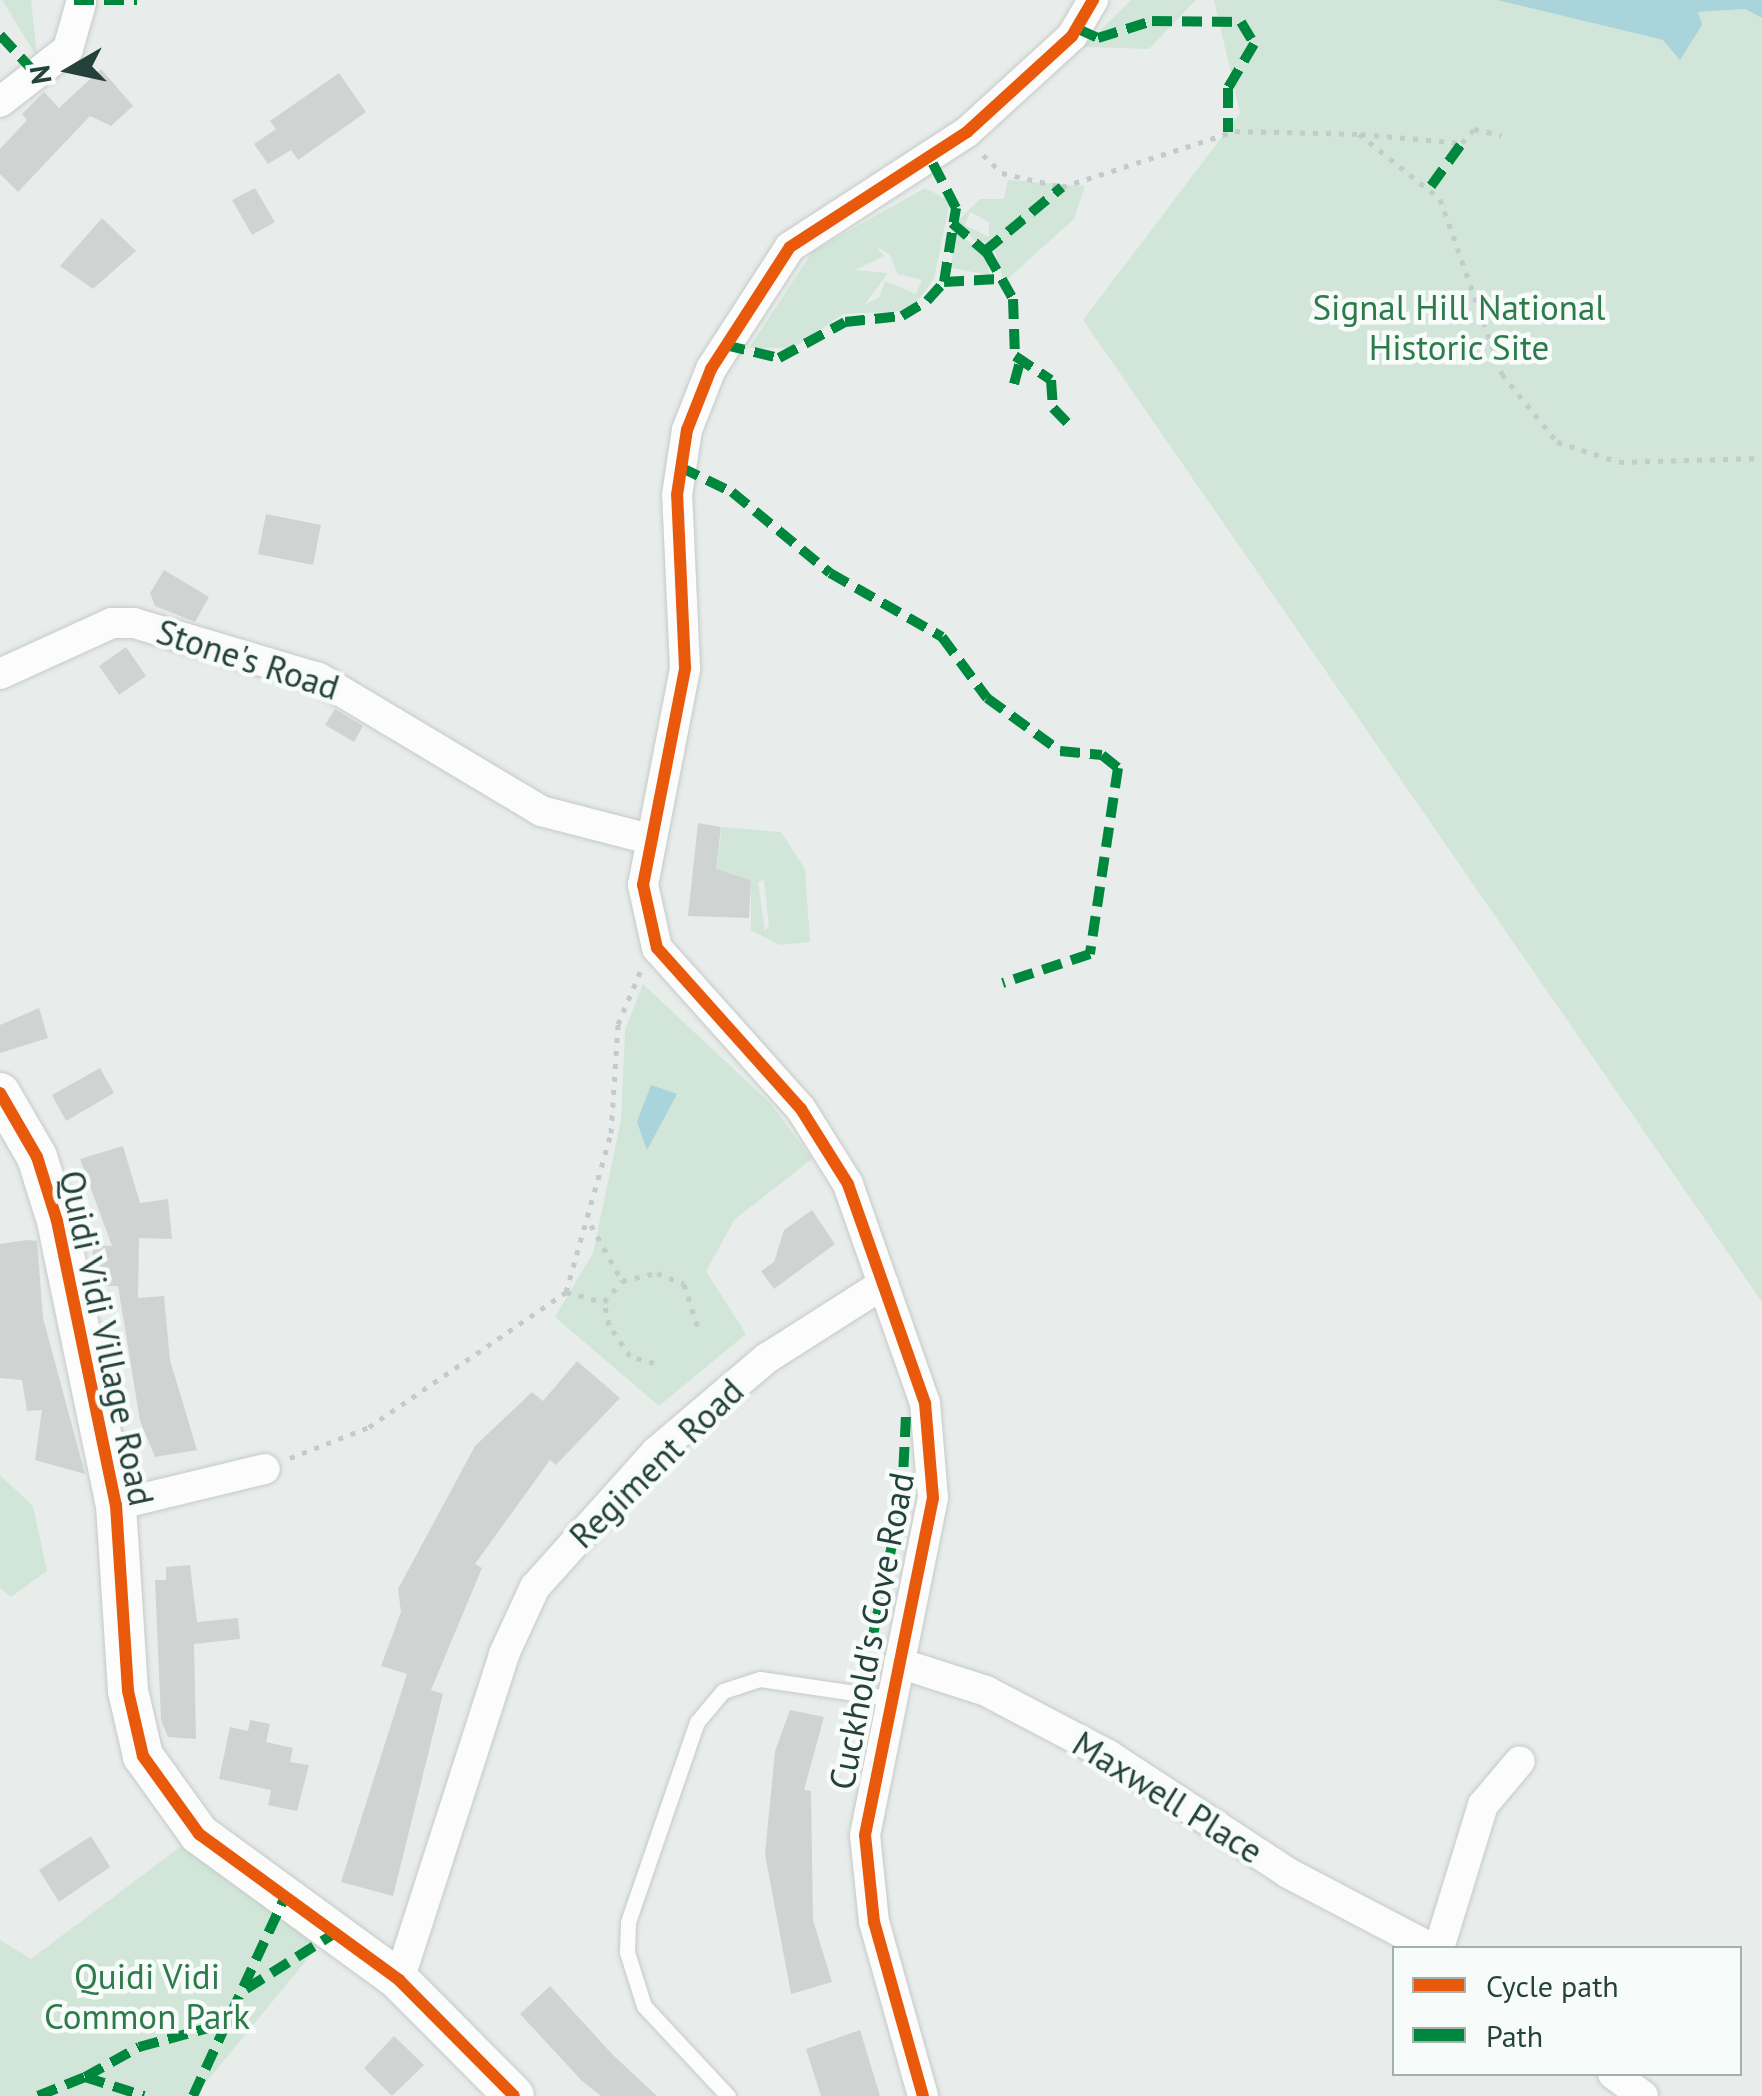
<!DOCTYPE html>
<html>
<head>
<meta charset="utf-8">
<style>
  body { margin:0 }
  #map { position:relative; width:1762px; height:2096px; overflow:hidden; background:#e8edeb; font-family:"PT Sans",sans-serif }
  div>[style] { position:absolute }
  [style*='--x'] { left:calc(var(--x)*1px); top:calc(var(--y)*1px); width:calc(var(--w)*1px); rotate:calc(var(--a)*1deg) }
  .green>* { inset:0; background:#d1e6d8 }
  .water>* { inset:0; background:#a9d4db }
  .building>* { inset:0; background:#cfd4d2 }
  .path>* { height:5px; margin-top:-2.5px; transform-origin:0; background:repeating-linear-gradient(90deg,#c3ccca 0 5px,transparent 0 13px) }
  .roads { filter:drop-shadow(0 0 2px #c5cac8) drop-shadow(0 0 2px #c5cac8) }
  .lane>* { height:15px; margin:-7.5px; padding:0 7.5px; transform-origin:7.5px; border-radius:7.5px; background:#fcfcfc }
  .street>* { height:30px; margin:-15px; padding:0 15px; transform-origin:15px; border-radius:15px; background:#fcfcfc }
  .secondary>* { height:40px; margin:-20px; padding:0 20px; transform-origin:20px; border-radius:20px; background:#fcfcfc }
  .quiet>* { height:10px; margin-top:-5px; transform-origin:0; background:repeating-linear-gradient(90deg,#00873e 0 20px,transparent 0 30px) }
  .cycleway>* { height:12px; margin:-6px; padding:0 6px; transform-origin:6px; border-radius:6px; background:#e8590c }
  span { translate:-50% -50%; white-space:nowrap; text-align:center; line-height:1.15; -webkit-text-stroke:9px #f7fbf9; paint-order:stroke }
  .park-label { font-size:35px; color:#2d7a4b }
  .street-label { font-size:35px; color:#24423a }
  .legend { position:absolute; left:1392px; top:1946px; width:350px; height:130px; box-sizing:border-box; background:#f7fbf9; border:2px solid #a3b1ad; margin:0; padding:12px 18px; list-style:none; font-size:30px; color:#24423a }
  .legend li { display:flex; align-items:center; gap:20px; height:50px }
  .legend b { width:50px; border:2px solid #a3b1ad }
  .north { position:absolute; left:20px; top:20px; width:100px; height:100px; -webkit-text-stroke:8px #f7fbf9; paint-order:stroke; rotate:261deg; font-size:28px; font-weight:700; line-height:40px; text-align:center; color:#24423a }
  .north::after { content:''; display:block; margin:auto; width:35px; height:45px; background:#24423a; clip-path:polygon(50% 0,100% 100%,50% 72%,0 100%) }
</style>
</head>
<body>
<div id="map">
  <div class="green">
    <div style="clip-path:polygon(2px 0,31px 0,37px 57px)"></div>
    <div style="clip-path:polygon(1131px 0,1196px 0,1149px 49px,1083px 47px)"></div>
    <div style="clip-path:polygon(1214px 0,1497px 0,1663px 40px,1698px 12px,1745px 9px,1762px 18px,1762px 1302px,1083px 320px,1240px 113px)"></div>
    <div style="clip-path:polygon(evenodd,1008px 180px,1085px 186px,1074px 219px,1004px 282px,993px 245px,973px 240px,958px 221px,980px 199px,1004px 199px,1008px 180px,970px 212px,989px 222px,989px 237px,965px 225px,970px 212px)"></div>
    <div style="clip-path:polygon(evenodd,925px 188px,950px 201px,934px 279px,920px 298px,902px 311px,843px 314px,793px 348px,749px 348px,813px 251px,925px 188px,877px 247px,889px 254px,898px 274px,922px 280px,916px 294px,885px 281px,879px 298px,865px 304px,888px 273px,855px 270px,884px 256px,877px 247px)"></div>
    <div style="clip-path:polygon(956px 231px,985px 255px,990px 275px,951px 268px)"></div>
    <div style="clip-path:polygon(evenodd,722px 827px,781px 832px,805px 869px,810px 942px,780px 945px,751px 930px,751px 880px,716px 869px,722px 827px,764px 880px,769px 926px,765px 931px,758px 882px,764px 880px)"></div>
    <div style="clip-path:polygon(643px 984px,770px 1103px,812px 1159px,735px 1219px,706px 1271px,746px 1334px,659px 1406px,555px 1317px,593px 1253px,621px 1120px,625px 1030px)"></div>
    <div style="clip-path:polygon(0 1475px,33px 1506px,47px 1571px,11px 1597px,0 1588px)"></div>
    <div style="clip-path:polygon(188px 1841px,318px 1946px,195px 2096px,0 2096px,0 1940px,31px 1959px)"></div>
  </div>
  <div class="water">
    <div style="clip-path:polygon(1497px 0,1762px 0,1762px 18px,1745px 9px,1698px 12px,1702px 25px,1680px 60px,1663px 40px)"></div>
    <div style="clip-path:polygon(651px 1085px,677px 1094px,647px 1150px,637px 1122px)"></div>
  </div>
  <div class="building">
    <div style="clip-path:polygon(101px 69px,133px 106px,111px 126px,90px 116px,18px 192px,0 174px,0 149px,27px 120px,22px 114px,44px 92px,59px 108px)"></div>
    <div style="clip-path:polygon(339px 73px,366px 112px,298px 160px,291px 150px,268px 164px,254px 144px,276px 129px,270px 121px)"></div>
    <div style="clip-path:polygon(255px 188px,275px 222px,252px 235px,232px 200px)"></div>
    <div style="clip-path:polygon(102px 218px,136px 251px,93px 289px,60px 266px)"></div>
    <div style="clip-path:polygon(266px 514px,321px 525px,313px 565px,258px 554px)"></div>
    <div style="clip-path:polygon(164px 570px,209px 597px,195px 622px,155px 606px,150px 593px)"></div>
    <div style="clip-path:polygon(126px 647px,146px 676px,119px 695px,99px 666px)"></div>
    <div style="clip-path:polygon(335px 709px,363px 726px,354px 742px,325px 725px)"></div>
    <div style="clip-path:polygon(698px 823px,721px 827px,716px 869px,751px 880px,749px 918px,688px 916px)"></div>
    <div style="clip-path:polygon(39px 1008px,48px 1038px,0 1053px,0 1025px)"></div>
    <div style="clip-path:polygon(100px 1068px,114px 1093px,66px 1121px,52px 1095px)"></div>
    <div style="clip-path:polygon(123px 1146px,140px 1203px,168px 1199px,172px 1239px,139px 1238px,138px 1298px,164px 1296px,170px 1360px,197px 1450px,155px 1457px,140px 1421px,118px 1286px,95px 1286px,92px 1245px,112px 1246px,80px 1159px)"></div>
    <div style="clip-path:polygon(812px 1210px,835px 1244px,774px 1289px,761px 1271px,774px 1262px,784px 1230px)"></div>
    <div style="clip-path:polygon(26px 1240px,37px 1241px,43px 1318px,85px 1474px,35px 1460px,42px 1410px,27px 1411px,22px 1380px,0 1378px,0 1244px)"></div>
    <div style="clip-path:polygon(577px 1361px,620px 1398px,556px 1465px,550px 1460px,475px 1564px,482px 1568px,431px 1690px,443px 1694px,393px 1896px,341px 1882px,407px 1674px,381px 1666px,401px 1612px,398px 1589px,475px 1446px,532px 1392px,543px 1401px)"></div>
    <div style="clip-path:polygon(190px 1565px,197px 1622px,238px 1618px,240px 1639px,194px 1644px,196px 1739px,168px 1737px,161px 1720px,155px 1580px,166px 1580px,166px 1567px)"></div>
    <div style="clip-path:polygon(790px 1710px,824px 1717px,804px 1790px,811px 1791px,813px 1920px,832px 1982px,791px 1994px,765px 1854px,775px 1751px)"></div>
    <div style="clip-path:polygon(250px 1720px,270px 1724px,266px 1742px,293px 1748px,290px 1762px,309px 1765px,297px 1811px,268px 1805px,271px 1790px,219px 1779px,230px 1727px,248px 1731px)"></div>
    <div style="clip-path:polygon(91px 1836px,110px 1867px,59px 1902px,39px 1870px)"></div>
    <div style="clip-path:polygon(550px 1986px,612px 2054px,657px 2096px,601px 2096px,582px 2081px,520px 2014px)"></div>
    <div style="clip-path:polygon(860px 2030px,880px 2096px,821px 2096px,806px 2049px)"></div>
    <div style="clip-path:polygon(394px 2036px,424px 2065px,392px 2096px,364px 2068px)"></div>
  </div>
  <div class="path">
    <div style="--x:1361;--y:134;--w:101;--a:5.1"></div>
    <div style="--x:1462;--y:143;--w:18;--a:-49"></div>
    <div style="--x:1474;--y:129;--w:28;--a:13"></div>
    <div style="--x:983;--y:155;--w:26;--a:43"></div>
    <div style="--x:1002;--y:173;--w:62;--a:13.1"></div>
    <div style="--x:1062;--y:187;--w:182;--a:-17.9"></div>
    <div style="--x:1235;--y:131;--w:124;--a:1.4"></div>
    <div style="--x:1359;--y:134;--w:104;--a:38.7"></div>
    <div style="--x:1440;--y:199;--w:186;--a:70.5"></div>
    <div style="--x:1502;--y:374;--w:87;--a:51"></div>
    <div style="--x:1557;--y:442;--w:65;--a:17.9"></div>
    <div style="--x:1619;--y:462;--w:143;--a:-1.6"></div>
    <div style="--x:591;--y:1225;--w:64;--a:61"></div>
    <div style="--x:566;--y:1292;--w:39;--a:15"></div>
    <div style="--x:654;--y:1363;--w:25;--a:-164"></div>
    <div style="--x:630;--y:1356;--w:37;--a:-124"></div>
    <div style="--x:609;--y:1325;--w:24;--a:-102"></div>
    <div style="--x:604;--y:1302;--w:28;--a:-49"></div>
    <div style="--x:622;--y:1281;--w:36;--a:-13"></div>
    <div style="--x:657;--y:1273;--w:29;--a:22"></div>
    <div style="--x:684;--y:1284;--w:49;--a:72.3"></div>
    <div style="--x:290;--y:1458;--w:85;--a:-21.4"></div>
    <div style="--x:369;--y:1427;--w:239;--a:-34.4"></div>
    <div style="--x:566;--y:1292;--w:165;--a:-74.2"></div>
    <div style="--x:611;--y:1133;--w:109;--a:-86.3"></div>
    <div style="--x:618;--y:1024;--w:59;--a:-66.9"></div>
  </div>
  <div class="roads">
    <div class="lane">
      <div style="--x:728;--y:2096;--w:123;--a:-133"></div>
      <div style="--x:644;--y:2006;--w:57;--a:-107.5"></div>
      <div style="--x:627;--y:1952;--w:30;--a:-88"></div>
      <div style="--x:628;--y:1922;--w:212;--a:-71"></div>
      <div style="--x:697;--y:1722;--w:40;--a:-50"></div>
      <div style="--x:723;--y:1691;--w:39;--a:-18"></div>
      <div style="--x:760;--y:1679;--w:130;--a:8.4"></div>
    </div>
    <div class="street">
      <div style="--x:0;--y:102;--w:86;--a:-37.9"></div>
      <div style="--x:68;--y:49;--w:48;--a:-74.2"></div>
      <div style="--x:0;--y:674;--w:123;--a:-24.5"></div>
      <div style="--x:112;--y:623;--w:22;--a:0"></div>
      <div style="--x:134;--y:623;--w:193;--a:16.6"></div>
      <div style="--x:319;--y:678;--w:259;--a:30.9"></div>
      <div style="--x:541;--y:811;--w:112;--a:14.5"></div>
      <div style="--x:116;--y:1505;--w:153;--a:-13.6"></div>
      <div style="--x:899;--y:1663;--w:91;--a:17.8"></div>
      <div style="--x:986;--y:1691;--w:138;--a:27.7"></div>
      <div style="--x:1108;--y:1755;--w:215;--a:33.2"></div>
      <div style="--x:1288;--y:1873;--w:161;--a:27.7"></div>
      <div style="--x:1439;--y:1948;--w:150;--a:-72.9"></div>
      <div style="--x:1483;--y:1805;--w:57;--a:-49.9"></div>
      <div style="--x:399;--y:1980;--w:342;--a:-72.1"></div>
      <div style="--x:504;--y:1654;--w:74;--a:-65.2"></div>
      <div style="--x:535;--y:1587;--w:181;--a:-48.1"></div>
      <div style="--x:656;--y:1452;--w:145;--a:-40.3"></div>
      <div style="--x:767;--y:1358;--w:138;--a:-32.5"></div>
      <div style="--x:1613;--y:2074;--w:37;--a:36"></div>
      <div style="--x:923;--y:2096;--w:181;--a:-105.7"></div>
      <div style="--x:874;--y:1922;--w:87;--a:-95.9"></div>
      <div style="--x:865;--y:1835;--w:344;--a:-78.6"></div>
      <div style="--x:933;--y:1498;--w:95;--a:-94.8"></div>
      <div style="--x:925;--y:1403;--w:232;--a:-109.4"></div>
      <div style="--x:848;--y:1184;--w:89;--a:-122.1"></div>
      <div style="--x:801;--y:1109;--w:216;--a:-131.8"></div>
      <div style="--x:657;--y:948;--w:65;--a:-102.5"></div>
      <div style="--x:643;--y:885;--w:221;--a:-79"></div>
      <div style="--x:685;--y:668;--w:173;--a:-92.6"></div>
      <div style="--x:677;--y:495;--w:66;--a:-81.3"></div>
      <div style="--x:687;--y:430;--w:66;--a:-68.5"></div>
      <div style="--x:711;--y:369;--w:145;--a:-57.1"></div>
      <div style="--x:790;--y:247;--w:211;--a:-33"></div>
      <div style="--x:967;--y:132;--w:142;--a:-42.4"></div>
      <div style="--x:1072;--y:36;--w:42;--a:-59.7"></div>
    </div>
    <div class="secondary">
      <div style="--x:0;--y:1093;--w:74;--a:60"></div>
      <div style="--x:37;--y:1157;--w:67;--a:72.6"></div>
      <div style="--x:57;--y:1221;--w:290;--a:78.3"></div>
      <div style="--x:116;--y:1505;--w:186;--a:86.3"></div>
      <div style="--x:128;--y:1691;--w:67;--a:77"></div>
      <div style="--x:143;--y:1756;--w:96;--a:54.3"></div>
      <div style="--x:199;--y:1834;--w:248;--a:36.1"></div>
      <div style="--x:399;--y:1980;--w:163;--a:45.2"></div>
    </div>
  </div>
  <div class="quiet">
    <div style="--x:74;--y:0;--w:63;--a:0"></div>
    <div style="--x:1078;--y:29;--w:22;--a:24"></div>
    <div style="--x:1098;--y:38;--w:57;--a:-17.5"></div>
    <div style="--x:1152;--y:21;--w:89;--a:0.6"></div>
    <div style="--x:1241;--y:22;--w:26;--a:59"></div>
    <div style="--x:1254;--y:44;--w:51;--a:120.6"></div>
    <div style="--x:1228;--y:88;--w:44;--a:90"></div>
    <div style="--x:0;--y:35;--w:53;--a:47.3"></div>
    <div style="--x:1431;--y:186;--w:53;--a:-54.2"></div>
    <div style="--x:952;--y:223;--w:46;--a:40.6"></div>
    <div style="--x:987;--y:253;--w:53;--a:60.5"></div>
    <div style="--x:1013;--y:299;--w:57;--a:88"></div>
    <div style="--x:1015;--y:356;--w:43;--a:33.7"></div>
    <div style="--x:1051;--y:380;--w:28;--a:86"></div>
    <div style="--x:1053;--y:408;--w:28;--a:46"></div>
    <div style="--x:985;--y:251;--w:100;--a:-39.7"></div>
    <div style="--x:944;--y:282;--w:54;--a:-3.2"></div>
    <div style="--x:725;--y:345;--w:56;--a:13.5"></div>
    <div style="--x:779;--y:358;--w:75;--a:-28.6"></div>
    <div style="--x:845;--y:322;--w:57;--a:-6"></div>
    <div style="--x:902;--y:316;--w:29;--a:-31"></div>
    <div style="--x:927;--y:301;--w:25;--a:-48"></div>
    <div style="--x:944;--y:282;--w:75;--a:-80.8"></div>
    <div style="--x:956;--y:208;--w:56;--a:-117.5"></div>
    <div style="--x:1014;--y:384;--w:23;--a:-75"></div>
    <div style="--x:680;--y:467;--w:58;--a:25.7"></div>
    <div style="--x:732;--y:492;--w:127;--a:39.6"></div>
    <div style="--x:830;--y:573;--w:129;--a:29.7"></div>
    <div style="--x:942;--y:637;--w:76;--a:53.6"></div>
    <div style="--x:987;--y:698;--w:90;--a:36"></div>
    <div style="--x:1060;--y:751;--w:42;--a:5.4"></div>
    <div style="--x:1102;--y:755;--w:21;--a:39"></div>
    <div style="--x:1118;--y:768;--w:188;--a:98.6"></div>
    <div style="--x:1090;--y:954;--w:92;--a:161.6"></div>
    <div style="--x:865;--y:1673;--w:180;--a:-78.1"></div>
    <div style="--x:902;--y:1497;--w:82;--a:-87.2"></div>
    <div style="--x:246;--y:1989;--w:109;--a:-32.2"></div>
    <div style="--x:85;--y:2077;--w:62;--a:-29.1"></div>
    <div style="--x:139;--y:2047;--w:98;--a:-15.3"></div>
    <div style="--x:38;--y:2096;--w:51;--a:-22"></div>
    <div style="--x:85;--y:2077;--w:62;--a:17.9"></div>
    <div style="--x:193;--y:2096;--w:219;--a:-65.2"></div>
  </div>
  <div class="cycleway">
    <div style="--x:0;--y:1093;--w:74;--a:60"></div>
    <div style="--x:37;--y:1157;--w:67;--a:72.6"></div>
    <div style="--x:57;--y:1221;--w:290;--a:78.3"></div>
    <div style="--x:116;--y:1505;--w:186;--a:86.3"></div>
    <div style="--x:128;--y:1691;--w:67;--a:77"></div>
    <div style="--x:143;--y:1756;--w:96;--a:54.3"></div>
    <div style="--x:199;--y:1834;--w:248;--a:36.1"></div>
    <div style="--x:399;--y:1980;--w:163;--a:45.2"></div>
    <div style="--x:923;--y:2096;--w:181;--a:-105.7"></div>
    <div style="--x:874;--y:1922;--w:87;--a:-95.9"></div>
    <div style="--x:865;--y:1835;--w:344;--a:-78.6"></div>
    <div style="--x:933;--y:1498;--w:95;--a:-94.8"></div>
    <div style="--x:925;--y:1403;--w:232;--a:-109.4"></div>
    <div style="--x:848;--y:1184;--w:89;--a:-122.1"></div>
    <div style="--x:801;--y:1109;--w:216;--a:-131.8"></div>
    <div style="--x:657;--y:948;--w:65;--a:-102.5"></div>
    <div style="--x:643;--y:885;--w:221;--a:-79"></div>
    <div style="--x:685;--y:668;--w:173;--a:-92.6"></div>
    <div style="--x:677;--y:495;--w:66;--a:-81.3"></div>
    <div style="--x:687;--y:430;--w:66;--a:-68.5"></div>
    <div style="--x:711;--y:369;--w:145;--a:-57.1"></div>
    <div style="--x:790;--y:247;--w:211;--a:-33"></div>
    <div style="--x:967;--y:132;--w:142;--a:-42.4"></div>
    <div style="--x:1072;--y:36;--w:42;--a:-59.7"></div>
  </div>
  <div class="park-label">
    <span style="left:1459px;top:327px">Signal Hill National<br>Historic Site</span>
    <span style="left:147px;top:1996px">Quidi Vidi<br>Common Park</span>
  </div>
  <div class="street-label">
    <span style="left:248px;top:659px;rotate:18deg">Stone's Road</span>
    <span style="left:107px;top:1338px;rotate:78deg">Quidi Vidi Village Road</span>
    <span style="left:656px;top:1463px;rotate:-44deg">Regiment Road</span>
    <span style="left:871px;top:1631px;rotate:-79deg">Cuckhold's Cove Road</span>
    <span style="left:1168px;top:1797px;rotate:32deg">Maxwell Place</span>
  </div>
  <ul class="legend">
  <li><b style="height:12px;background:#e8590c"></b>Cycle path</li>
  <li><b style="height:12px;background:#00873e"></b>Path</li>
  </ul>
  <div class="north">N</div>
</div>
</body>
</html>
